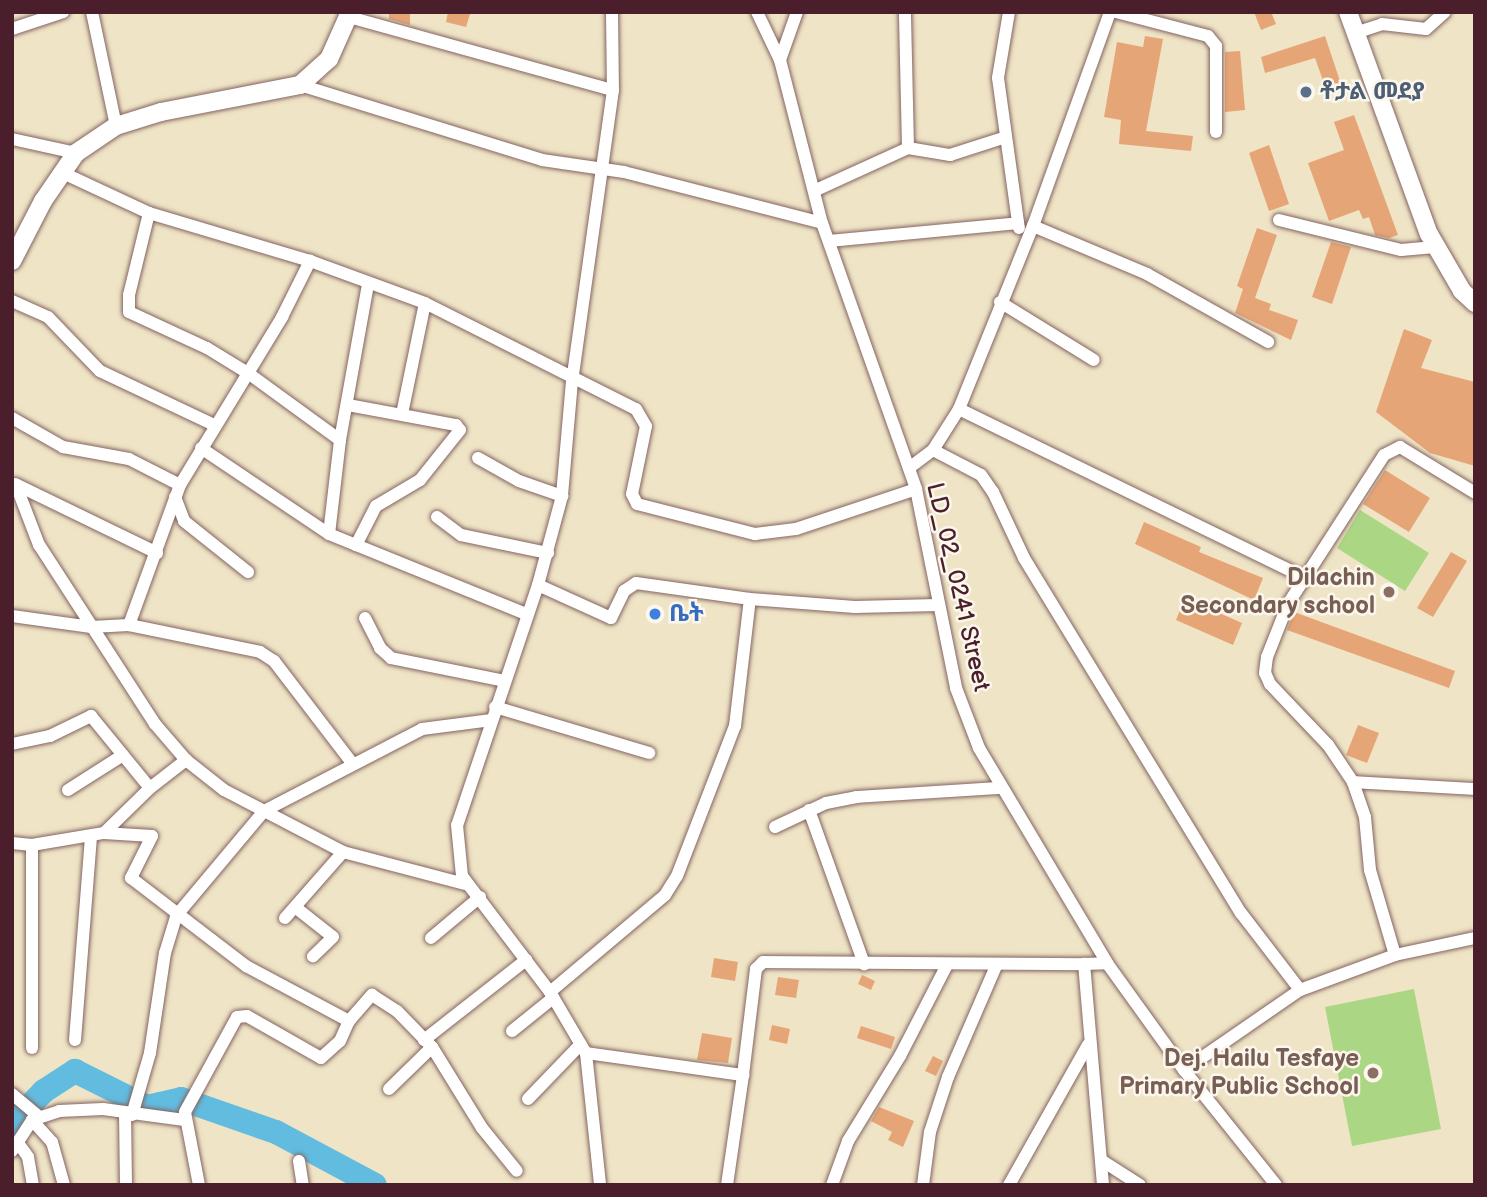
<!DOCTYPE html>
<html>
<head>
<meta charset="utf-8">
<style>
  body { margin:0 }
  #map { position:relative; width:1487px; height:1197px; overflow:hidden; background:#efe4c6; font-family:"Balsamiq Sans","Noto Sans Ethiopic",sans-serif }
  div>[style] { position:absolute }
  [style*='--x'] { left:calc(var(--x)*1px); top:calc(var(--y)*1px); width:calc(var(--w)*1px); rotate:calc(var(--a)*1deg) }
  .green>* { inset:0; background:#abd683 }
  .river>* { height:24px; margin:-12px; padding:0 12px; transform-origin:12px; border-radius:12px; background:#61bcdf }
  .building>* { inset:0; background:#e6a576 }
  .roads { filter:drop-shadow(0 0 2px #846461) drop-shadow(0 0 2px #846461) }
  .street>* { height:12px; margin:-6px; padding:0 6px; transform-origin:6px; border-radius:6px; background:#fff }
  .secondary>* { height:18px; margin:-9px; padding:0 9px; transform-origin:9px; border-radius:9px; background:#fff }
  .dots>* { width:19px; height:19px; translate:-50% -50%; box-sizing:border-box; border:4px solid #fbf7ec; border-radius:50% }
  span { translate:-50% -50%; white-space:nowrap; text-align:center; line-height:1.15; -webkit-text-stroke:5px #fbf7ec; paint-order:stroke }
  .service-label { font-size:24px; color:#4e5e75; font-weight:700 }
  .left { translate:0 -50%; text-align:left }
  .education-label { font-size:24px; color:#785e54; font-weight:700 }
  .right { translate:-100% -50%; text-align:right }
  .street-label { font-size:24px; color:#4a1f2b }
  .shop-label { font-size:24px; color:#366cbe; font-weight:700 }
  .frame { position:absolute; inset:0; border:14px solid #4a1f2b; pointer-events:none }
</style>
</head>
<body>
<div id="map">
  <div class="green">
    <div style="clip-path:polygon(1360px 510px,1429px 553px,1405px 591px,1337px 548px)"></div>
    <div style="clip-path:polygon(1414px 989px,1441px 1129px,1352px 1146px,1325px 1007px)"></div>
  </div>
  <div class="river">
    <div style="--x:12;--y:1124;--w:46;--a:-45.9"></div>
    <div style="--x:44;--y:1091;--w:37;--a:-33"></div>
    <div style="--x:75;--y:1071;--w:80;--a:26.6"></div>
    <div style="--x:147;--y:1107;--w:35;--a:-13"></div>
    <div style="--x:181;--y:1099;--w:101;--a:19.2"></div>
    <div style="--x:276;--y:1132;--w:112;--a:28.2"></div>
  </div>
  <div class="building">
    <div style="clip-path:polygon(389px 12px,410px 12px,410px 25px,389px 19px)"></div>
    <div style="clip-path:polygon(448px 12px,470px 14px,466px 27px,446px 22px)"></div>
    <div style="clip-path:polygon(1254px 12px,1271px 12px,1276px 24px,1261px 30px)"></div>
    <div style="clip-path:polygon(1145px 36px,1163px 39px,1146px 131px,1193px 136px,1191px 151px,1119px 144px,1121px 120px,1104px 117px,1117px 42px,1143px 47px)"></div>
    <div style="clip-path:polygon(1325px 36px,1341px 84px,1326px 89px,1315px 58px,1265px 73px,1261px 57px)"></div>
    <div style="clip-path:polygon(1240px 51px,1245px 110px,1225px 112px,1225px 52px)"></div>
    <div style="clip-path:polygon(1354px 115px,1398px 235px,1389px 238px,1375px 235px,1369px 217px,1363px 219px,1359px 210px,1329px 221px,1308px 163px,1344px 150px,1334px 122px)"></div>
    <div style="clip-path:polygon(1269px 145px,1289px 204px,1269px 211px,1249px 153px)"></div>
    <div style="clip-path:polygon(1257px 228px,1277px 235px,1255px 298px,1271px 304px,1269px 310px,1298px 320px,1291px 340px,1235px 313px,1243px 289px,1237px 286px)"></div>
    <div style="clip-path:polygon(1331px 242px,1351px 247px,1332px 304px,1312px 297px)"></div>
    <div style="clip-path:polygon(1404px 329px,1432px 340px,1421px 368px,1475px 382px,1475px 466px,1430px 453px,1376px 412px)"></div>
    <div style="clip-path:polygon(1385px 470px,1430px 498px,1409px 532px,1363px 504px)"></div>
    <div style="clip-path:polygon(1144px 522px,1201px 547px,1199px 552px,1263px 578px,1254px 600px,1135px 544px)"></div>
    <div style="clip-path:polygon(1451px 552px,1467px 561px,1433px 617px,1417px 608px)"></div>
    <div style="clip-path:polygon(1185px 598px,1242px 623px,1233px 645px,1176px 620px)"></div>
    <div style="clip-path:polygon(1294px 612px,1455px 671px,1449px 688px,1287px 630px)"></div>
    <div style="clip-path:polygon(1358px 725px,1379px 733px,1367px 763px,1346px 755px)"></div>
    <div style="clip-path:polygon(714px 958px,738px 962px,735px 981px,711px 977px)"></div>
    <div style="clip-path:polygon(862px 975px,875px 981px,871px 990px,858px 984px)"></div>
    <div style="clip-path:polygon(778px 977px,799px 980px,796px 998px,775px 995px)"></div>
    <div style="clip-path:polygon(772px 1025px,790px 1029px,787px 1044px,769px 1040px)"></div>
    <div style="clip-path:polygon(861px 1026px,895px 1037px,891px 1049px,857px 1038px)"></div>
    <div style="clip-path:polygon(702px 1033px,732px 1038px,728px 1063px,697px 1060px)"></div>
    <div style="clip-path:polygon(933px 1056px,943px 1061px,936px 1076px,925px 1071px)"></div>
    <div style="clip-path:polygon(879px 1107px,914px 1121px,903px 1147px,888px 1140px,892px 1132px,871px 1121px)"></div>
  </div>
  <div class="roads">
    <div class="street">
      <div style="--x:92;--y:12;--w:116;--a:78.1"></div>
      <div style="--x:612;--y:12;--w:78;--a:89.3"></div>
      <div style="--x:757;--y:12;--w:53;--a:64.4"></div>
      <div style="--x:780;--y:60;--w:168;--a:75.6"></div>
      <div style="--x:822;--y:223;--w:282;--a:70.5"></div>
      <div style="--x:916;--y:489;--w:203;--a:78.6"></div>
      <div style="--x:956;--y:688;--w:64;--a:69"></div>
      <div style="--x:979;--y:748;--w:250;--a:59.2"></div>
      <div style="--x:1107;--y:963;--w:132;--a:54.3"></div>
      <div style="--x:1184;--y:1070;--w:147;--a:51.3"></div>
      <div style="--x:1009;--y:12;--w:67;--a:99.5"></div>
      <div style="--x:998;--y:78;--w:146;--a:82.1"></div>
      <div style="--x:1116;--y:12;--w:95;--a:14.6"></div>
      <div style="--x:1208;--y:36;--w:13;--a:51"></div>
      <div style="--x:1216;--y:46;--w:86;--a:90"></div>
      <div style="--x:349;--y:17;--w:274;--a:15.5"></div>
      <div style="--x:613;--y:90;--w:294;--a:98"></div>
      <div style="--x:572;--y:381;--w:115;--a:95"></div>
      <div style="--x:562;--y:496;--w:92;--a:105.1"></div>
      <div style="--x:538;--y:585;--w:253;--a:108.6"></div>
      <div style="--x:457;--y:825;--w:51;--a:84.4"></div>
      <div style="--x:462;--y:876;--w:146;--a:52.8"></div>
      <div style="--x:550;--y:992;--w:71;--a:59.5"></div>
      <div style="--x:586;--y:1053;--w:133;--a:83.9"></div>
      <div style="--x:12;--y:29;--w:54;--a:-18.4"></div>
      <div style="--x:1355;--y:33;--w:28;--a:-18"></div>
      <div style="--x:1382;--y:24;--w:44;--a:6.5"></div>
      <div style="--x:1426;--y:29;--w:25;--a:-42"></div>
      <div style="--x:780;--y:60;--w:51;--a:-70.5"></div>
      <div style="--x:300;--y:85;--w:253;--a:17.2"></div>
      <div style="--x:542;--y:160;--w:83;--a:8.3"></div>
      <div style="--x:624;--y:172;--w:204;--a:14.4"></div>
      <div style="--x:12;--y:139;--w:66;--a:12.3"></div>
      <div style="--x:908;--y:148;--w:43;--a:9.5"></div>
      <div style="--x:950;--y:155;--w:56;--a:-17.8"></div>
      <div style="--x:61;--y:172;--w:97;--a:25"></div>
      <div style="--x:149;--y:213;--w:168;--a:16.6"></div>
      <div style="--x:310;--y:261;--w:122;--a:20.1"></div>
      <div style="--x:425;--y:303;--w:236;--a:26.7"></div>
      <div style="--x:636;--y:409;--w:20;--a:60"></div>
      <div style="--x:646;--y:426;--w:69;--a:101.6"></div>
      <div style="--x:632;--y:494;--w:11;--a:63"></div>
      <div style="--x:637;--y:504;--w:122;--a:14.3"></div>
      <div style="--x:755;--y:534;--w:41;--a:-7"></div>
      <div style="--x:796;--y:529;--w:126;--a:-18.4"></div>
      <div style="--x:816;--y:190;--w:101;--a:-24.5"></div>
      <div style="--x:908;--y:148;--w:136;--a:-91.3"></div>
      <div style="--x:149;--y:213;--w:84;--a:103.7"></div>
      <div style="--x:129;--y:295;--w:17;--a:90"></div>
      <div style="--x:129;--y:312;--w:86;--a:24.8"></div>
      <div style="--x:207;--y:348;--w:48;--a:31.4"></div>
      <div style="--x:248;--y:373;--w:114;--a:36.1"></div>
      <div style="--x:1279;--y:220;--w:126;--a:13.8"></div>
      <div style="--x:1401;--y:250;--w:34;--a:-5"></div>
      <div style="--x:1033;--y:226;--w:124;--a:22.8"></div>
      <div style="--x:1147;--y:274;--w:139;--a:29.3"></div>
      <div style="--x:829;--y:241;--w:190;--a:-5.4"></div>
      <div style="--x:1018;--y:223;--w:5;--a:79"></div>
      <div style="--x:12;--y:301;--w:39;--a:24"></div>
      <div style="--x:48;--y:317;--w:75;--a:46.1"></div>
      <div style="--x:100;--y:371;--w:126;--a:25.3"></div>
      <div style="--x:1000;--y:302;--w:110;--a:31.7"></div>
      <div style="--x:348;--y:405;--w:110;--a:10.5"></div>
      <div style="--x:456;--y:425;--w:6;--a:51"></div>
      <div style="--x:460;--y:430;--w:64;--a:128.7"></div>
      <div style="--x:420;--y:480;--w:51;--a:149.4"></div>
      <div style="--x:376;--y:506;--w:44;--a:117.1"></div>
      <div style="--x:959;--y:409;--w:387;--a:26"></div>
      <div style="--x:402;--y:414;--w:113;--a:-78.3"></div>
      <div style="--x:12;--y:418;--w:59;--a:29.6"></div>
      <div style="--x:63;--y:447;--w:67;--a:10.3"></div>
      <div style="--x:129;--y:459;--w:57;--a:27"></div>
      <div style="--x:201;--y:448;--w:154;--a:33.9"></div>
      <div style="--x:329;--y:534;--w:213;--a:22.1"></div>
      <div style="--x:933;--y:450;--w:54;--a:27.5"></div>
      <div style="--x:981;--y:475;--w:21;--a:55"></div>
      <div style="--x:993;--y:492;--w:73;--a:64.8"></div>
      <div style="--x:1024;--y:558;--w:416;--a:58.6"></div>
      <div style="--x:1241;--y:913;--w:97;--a:52.5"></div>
      <div style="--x:478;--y:458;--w:47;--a:29.3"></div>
      <div style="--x:519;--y:481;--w:46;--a:19.2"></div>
      <div style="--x:909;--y:468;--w:30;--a:-37"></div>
      <div style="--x:933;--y:450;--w:49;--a:-57.6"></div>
      <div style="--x:959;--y:409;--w:197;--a:-68"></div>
      <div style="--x:1033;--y:226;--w:227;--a:-70.2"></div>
      <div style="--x:15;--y:484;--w:158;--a:25.9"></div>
      <div style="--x:175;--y:497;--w:26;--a:69"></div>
      <div style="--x:184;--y:521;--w:82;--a:38.6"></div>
      <div style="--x:437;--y:517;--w:30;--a:37"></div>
      <div style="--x:461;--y:535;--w:89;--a:11.7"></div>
      <div style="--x:329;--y:534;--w:95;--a:-83.3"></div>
      <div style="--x:340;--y:440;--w:158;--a:-79.8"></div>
      <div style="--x:538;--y:585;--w:80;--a:24.3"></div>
      <div style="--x:611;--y:618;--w:30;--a:-64"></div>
      <div style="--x:624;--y:591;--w:14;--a:-34"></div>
      <div style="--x:636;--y:583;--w:115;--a:8"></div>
      <div style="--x:12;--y:616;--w:80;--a:7.9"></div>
      <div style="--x:91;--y:627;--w:38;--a:-3"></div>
      <div style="--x:129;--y:625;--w:149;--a:-70"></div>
      <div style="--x:180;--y:485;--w:197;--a:-58.7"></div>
      <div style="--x:282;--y:317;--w:63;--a:-63.4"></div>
      <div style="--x:365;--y:618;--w:34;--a:63"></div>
      <div style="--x:380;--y:648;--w:15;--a:42"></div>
      <div style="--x:391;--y:658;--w:116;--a:11.4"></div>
      <div style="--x:129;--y:625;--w:134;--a:11.6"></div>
      <div style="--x:260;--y:652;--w:17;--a:33"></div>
      <div style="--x:274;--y:661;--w:128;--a:52.6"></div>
      <div style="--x:495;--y:707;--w:161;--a:16.6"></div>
      <div style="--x:12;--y:744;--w:39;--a:-12"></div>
      <div style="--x:50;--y:736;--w:46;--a:-26"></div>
      <div style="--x:91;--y:716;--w:93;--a:50.7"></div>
      <div style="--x:186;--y:760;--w:48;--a:38.3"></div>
      <div style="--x:224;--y:790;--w:134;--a:27.5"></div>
      <div style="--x:343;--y:852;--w:88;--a:131.3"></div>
      <div style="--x:1353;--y:782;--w:122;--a:3.3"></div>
      <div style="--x:68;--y:790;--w:65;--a:-32.5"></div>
      <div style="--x:809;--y:810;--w:164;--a:70.3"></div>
      <div style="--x:775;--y:827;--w:56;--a:-25.2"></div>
      <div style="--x:826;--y:803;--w:31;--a:-11"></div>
      <div style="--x:856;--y:797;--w:144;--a:-3.6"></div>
      <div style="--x:104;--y:833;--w:48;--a:3.6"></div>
      <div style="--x:152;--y:836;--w:47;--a:116.6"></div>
      <div style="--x:131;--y:878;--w:145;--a:37.4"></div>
      <div style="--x:246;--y:966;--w:117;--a:28.1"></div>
      <div style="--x:349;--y:1021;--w:35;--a:-49"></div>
      <div style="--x:372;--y:995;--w:30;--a:33"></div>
      <div style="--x:397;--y:1011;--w:50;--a:45.8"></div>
      <div style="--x:432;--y:1047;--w:95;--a:58.3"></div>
      <div style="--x:482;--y:1128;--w:55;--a:50.9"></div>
      <div style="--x:12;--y:843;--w:20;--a:6"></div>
      <div style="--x:32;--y:845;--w:73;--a:-9.5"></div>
      <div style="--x:104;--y:833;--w:64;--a:-44.4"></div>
      <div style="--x:150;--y:788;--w:46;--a:-37.9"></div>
      <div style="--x:186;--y:760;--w:48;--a:-130.7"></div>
      <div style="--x:155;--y:724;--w:213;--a:-122.9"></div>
      <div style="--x:39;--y:545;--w:64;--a:-111"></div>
      <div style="--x:32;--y:845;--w:203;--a:90"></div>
      <div style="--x:343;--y:852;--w:130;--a:14.7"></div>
      <div style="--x:295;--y:907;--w:48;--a:38.3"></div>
      <div style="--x:333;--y:937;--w:28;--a:136"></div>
      <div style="--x:431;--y:938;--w:64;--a:-39.9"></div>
      <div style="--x:1395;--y:955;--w:89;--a:-106.4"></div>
      <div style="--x:1370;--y:870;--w:53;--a:-95.4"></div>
      <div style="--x:1365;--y:817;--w:37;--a:-109"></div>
      <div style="--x:1353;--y:782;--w:45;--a:-124"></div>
      <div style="--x:1328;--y:745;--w:84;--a:-133.6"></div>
      <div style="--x:1270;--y:684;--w:12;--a:-114"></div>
      <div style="--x:1265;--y:673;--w:16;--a:-83"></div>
      <div style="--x:1267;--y:657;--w:57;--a:-68.4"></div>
      <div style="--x:1288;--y:604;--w:177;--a:-57.2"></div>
      <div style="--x:1384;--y:455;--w:18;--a:-27"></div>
      <div style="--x:1400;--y:447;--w:88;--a:31.5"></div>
      <div style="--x:550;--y:992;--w:150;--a:-40.1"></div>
      <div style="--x:665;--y:895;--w:22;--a:-58"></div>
      <div style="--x:677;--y:876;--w:161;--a:-68.9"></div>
      <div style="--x:735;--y:726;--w:128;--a:-83.3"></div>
      <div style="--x:750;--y:599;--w:105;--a:4.4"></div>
      <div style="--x:855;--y:607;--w:82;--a:-1.4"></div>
      <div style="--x:512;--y:1031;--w:53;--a:-38.8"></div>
      <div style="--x:75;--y:1040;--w:205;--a:-85.5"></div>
      <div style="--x:424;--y:1040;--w:130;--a:-38.1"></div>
      <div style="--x:586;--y:1053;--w:159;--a:8"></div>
      <div style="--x:743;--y:1075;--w:107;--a:-83"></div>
      <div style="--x:756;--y:969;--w:10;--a:-45"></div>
      <div style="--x:763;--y:962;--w:321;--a:0.4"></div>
      <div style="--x:1184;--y:1070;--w:141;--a:-34.6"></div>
      <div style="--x:1300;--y:990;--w:101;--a:-20.2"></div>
      <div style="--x:1395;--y:955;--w:82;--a:-12"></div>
      <div style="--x:389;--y:1089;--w:60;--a:-44.3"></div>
      <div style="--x:12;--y:1094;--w:34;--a:40"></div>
      <div style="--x:528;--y:1099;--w:76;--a:-46.1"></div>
      <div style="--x:125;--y:1113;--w:72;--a:89.2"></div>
      <div style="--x:132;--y:1115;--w:65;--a:-73.8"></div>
      <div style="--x:150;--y:1053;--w:101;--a:-81.5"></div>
      <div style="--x:165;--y:953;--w:39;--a:-73"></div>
      <div style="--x:176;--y:916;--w:137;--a:-50"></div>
      <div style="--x:264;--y:811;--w:178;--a:-27.4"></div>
      <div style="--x:422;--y:729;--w:70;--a:-7.4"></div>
      <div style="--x:32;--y:1120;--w:30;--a:48"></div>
      <div style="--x:52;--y:1142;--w:45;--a:74.4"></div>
      <div style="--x:18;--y:1143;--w:17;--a:54"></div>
      <div style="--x:28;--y:1157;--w:28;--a:80"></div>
      <div style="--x:12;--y:1151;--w:37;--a:-57"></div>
      <div style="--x:32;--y:1120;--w:28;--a:-18"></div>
      <div style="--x:59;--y:1111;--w:44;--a:-2.6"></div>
      <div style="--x:103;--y:1109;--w:82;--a:7.7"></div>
      <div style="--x:1101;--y:1160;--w:46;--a:32.7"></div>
      <div style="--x:299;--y:1161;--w:24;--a:81"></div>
      <div style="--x:199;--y:1185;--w:74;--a:-100.9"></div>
      <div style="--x:185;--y:1112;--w:108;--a:-61.3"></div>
      <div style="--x:237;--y:1017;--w:10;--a:-6"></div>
      <div style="--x:247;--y:1016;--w:85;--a:29.6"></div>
      <div style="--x:321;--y:1058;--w:25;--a:-42"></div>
      <div style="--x:340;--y:1041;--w:22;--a:-66"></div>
      <div style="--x:727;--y:1185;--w:111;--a:-81.7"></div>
      <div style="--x:832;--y:1185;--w:47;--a:-70"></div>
      <div style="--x:848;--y:1141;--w:100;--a:-58.5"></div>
      <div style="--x:900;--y:1056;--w:102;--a:-62.7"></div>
      <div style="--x:923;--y:1185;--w:53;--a:-82.5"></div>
      <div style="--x:930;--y:1132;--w:58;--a:-71.9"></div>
      <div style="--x:948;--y:1077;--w:123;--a:-66.6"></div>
      <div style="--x:1009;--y:1185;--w:161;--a:-60.6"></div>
      <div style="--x:1103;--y:1185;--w:222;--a:-94.9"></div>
      <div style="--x:1084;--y:964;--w:23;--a:-2"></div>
    </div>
    <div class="secondary">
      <div style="--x:1348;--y:12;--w:236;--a:70"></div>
      <div style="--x:1429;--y:234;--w:66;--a:59.9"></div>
      <div style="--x:1462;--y:291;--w:18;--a:43"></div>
      <div style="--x:12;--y:261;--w:68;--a:-62.7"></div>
      <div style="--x:43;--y:201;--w:58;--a:-55.5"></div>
      <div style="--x:76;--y:153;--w:48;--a:-34"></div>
      <div style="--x:116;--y:126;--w:47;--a:-17.3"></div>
      <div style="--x:161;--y:112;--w:142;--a:-11"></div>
      <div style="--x:300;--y:85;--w:39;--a:-42"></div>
      <div style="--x:329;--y:59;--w:51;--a:-65.9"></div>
    </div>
  </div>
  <div class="dots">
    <div style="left:1306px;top:92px;background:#5c6f8a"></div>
    <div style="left:1389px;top:592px;background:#8d6e63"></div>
    <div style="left:655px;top:614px;background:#3f7fe0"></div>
    <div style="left:1373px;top:1073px;background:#8d6e63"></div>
  </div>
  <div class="service-label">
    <span class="left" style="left:1320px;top:92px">ቶታል መደያ</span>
  </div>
  <div class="education-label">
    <span class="right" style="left:1375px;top:592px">Dilachin<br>Secondary school</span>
    <span class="right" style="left:1359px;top:1073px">Dej. Hailu Tesfaye<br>Primary Public School</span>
  </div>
  <div class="street-label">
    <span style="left:958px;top:587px;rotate:77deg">LD_02_0241 Street</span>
  </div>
  <div class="shop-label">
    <span class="left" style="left:669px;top:614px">ቤት</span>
  </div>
  <div class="frame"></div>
</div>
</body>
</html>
